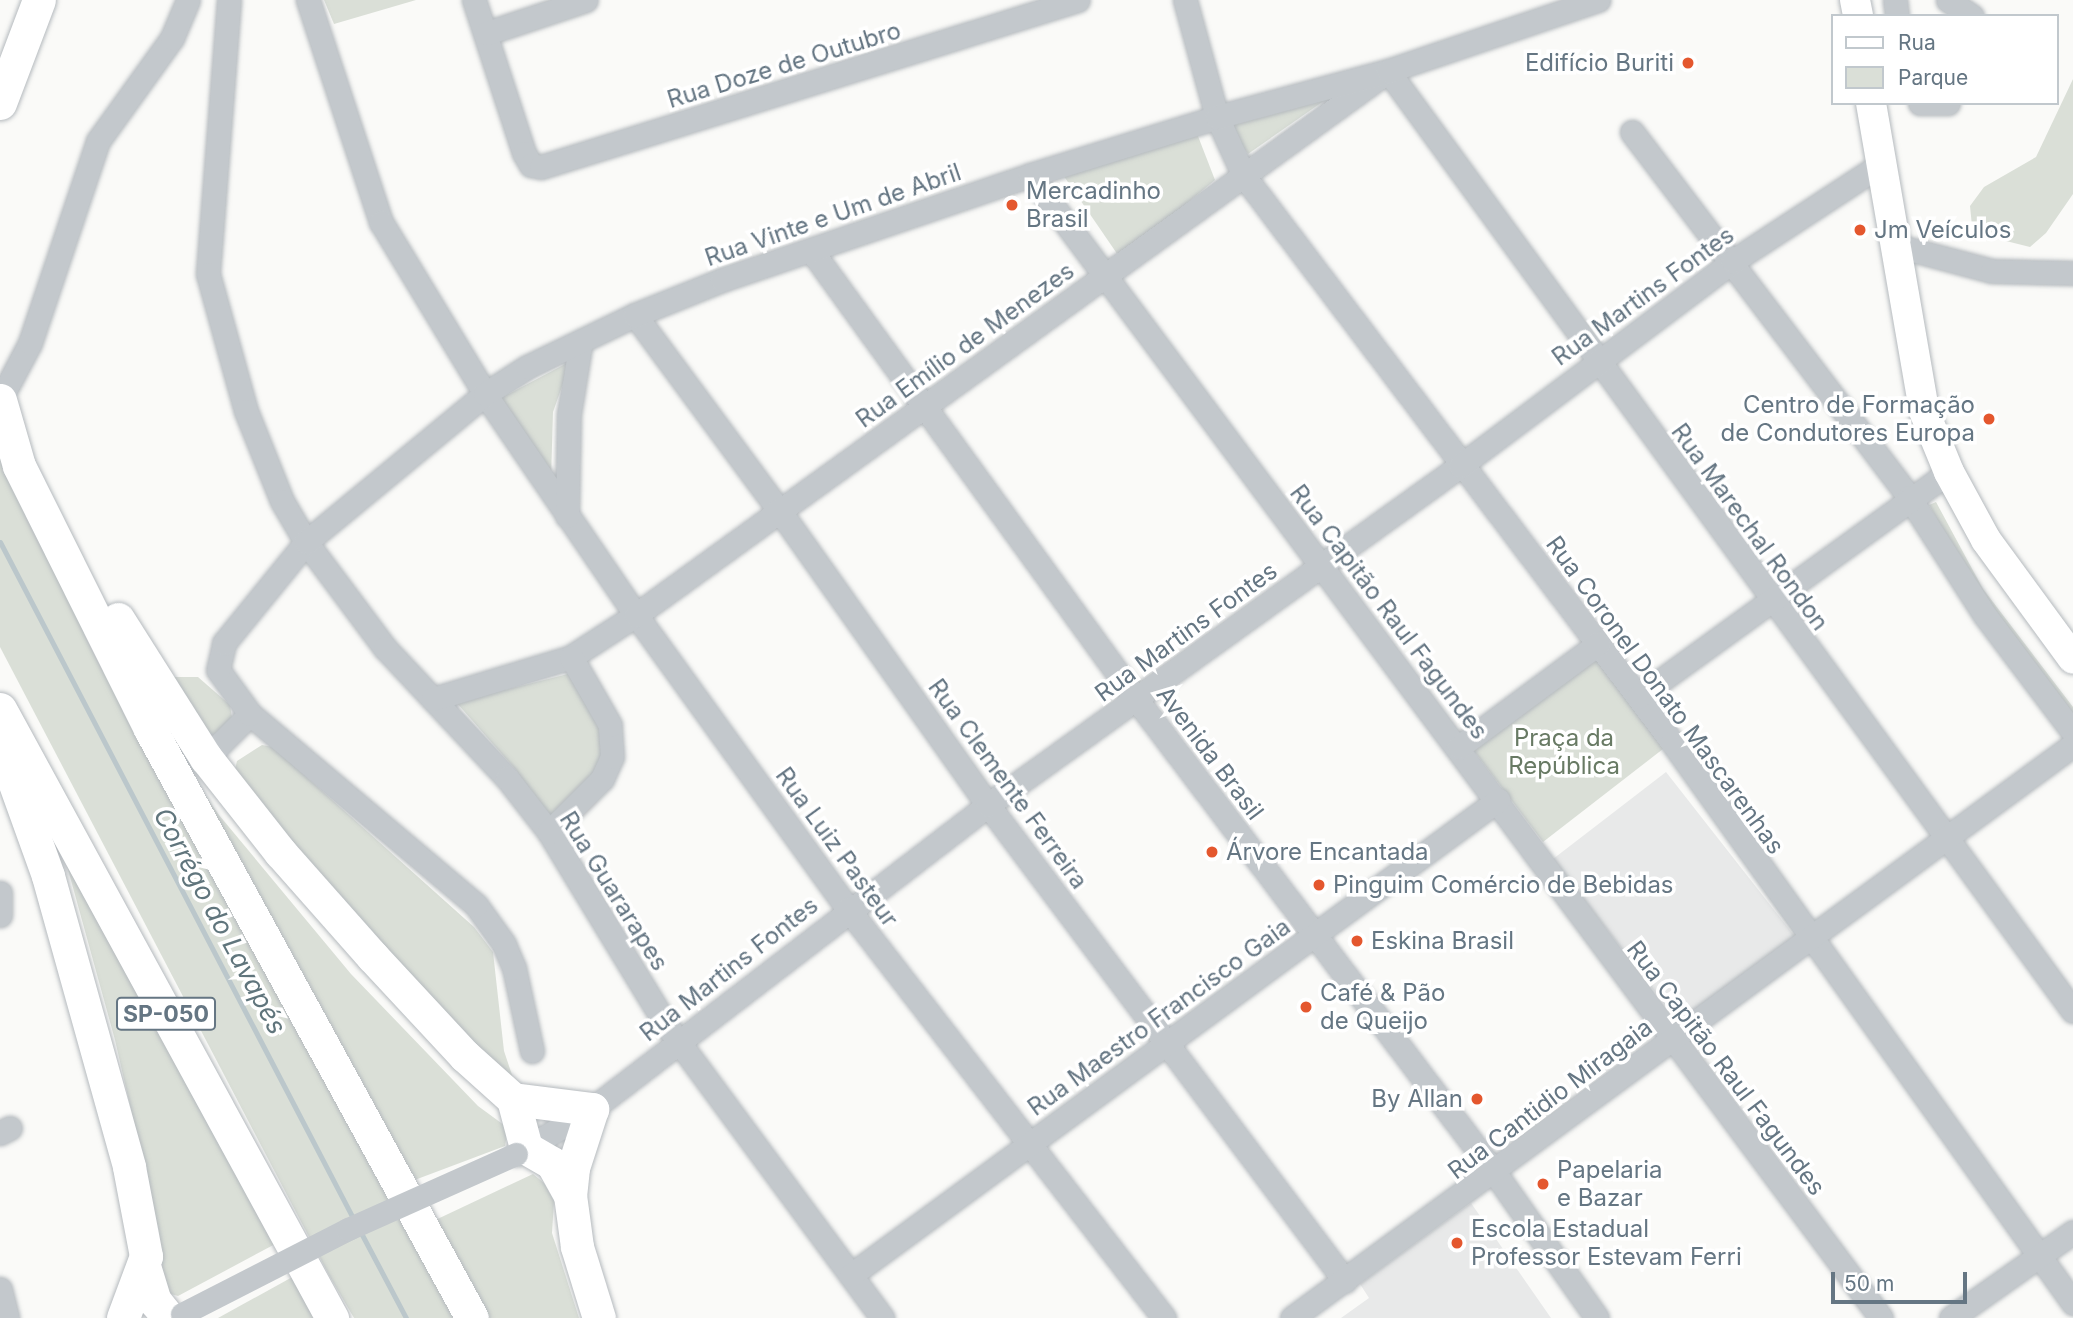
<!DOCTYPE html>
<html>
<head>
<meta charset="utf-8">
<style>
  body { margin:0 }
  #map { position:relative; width:2073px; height:1318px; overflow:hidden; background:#fafaf8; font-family:Inter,sans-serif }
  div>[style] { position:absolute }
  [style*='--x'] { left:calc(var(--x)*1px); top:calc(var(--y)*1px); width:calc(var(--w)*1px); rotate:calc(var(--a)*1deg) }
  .built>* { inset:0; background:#e8e9e9 }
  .green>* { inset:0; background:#dadfd7 }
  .stream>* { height:5px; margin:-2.5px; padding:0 2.5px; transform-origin:2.5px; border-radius:2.5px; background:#bbc7cb }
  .roads { filter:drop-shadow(0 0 2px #b5babe) drop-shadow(0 0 2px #b5babe) }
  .minor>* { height:23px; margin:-11.5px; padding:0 11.5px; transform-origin:11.5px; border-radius:11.5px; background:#c3c8cc }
  .major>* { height:30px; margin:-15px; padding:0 15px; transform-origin:15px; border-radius:15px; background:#fff }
  .highway>* { height:33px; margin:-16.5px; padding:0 16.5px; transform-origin:16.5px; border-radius:16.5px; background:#fff }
  .minor-bridge>* { height:23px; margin:-11.5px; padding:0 11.5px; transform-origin:11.5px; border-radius:11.5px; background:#c3c8cc }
  .dots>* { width:19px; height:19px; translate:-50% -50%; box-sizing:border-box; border:4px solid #fff; border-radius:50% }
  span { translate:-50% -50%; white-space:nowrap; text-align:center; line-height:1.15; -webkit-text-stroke:7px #fff; paint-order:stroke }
  .shield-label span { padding:2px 5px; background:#fff; border:2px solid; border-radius:5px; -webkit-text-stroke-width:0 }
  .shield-label { font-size:23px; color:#657683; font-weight:700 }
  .poi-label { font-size:24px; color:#657683 }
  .right { translate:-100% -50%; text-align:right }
  .left { translate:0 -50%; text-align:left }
  .street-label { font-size:24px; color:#657683 }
  .park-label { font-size:24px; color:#687a64 }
  .water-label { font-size:26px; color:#60757c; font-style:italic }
  .legend { position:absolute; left:1831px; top:14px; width:228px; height:91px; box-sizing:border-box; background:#fff; border:2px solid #c1c8cd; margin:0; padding:9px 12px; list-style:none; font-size:21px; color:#657683 }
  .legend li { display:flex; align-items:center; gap:14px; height:35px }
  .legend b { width:35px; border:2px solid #c1c8cd }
  .scale { position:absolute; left:1831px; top:1272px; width:136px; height:32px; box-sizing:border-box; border:4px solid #657683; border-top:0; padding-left:9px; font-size:21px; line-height:24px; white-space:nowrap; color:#657683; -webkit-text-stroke:5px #fff; paint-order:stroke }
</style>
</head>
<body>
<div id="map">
  <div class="built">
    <div style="clip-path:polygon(1666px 772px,1796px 938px,1678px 1022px,1553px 859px)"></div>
    <div style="clip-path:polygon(1471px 1203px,1551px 1318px,1341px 1318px,1369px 1298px,1360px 1284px)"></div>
  </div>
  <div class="green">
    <div style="clip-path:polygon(324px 0,416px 0,334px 24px)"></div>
    <div style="clip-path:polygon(2073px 79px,2073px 194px,2046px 233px,2030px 247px,1986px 236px,1972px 226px,1970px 206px,1984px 187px,2036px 157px)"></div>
    <div style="clip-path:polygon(1338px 91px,1248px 154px,1224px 120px)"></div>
    <div style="clip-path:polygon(1196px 131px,1215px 180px,1120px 258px,1061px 172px)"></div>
    <div style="clip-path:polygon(571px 361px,553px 412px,551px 479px,495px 401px)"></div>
    <div style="clip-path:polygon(0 452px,465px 1318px,354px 1318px,330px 1277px,0 647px)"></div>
    <div style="clip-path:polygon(1936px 502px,1983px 589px,2073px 707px,2073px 717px,1976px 588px,1929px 505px)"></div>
    <div style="clip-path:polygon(1596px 655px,1663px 749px,1543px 842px,1471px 747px)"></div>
    <div style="clip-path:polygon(572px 673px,603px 717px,602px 774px,552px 824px,516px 770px,456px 702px)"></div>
    <div style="clip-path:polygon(165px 677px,198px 677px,230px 705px,232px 718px,222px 732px,209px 736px)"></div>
    <div style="clip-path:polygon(262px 745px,273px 747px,474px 927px,493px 952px,504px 1051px,518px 1093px,457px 1037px,234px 773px,237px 761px)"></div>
    <div style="clip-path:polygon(179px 758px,219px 815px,351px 974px,478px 1106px,508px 1128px,505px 1146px,404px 1184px)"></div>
    <div style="clip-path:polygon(50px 804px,279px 1242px,178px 1296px,164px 1292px,159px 1232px,115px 1040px)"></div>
    <div style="clip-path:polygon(533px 1174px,544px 1183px,554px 1201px,552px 1233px,579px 1318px,486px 1318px,429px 1223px)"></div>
    <div style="clip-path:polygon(296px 1275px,320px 1318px,218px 1318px)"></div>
  </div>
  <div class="stream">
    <div style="--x:0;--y:542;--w:765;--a:62.43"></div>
    <div style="--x:360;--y:1231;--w:98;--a:62.1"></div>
  </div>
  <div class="roads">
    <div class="minor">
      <div style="--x:229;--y:0;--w:275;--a:94.4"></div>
      <div style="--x:208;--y:274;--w:142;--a:74.5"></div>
      <div style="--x:246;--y:411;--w:97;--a:68.2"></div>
      <div style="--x:282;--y:501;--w:48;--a:59.7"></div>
      <div style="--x:306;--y:542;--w:132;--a:53.3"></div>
      <div style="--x:385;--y:648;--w:178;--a:46.8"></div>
      <div style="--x:507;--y:778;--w:68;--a:52.1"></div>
      <div style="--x:549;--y:832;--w:227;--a:58.7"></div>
      <div style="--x:667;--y:1026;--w:363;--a:53.6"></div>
      <div style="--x:308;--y:0;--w:234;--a:71.8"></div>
      <div style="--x:381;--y:222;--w:201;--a:58.8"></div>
      <div style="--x:485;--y:394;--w:268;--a:55.7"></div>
      <div style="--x:636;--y:615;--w:362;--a:54.2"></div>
      <div style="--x:848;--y:909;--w:517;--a:52.31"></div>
      <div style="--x:474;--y:0;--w:161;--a:71.9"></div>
      <div style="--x:524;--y:153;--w:14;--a:60"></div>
      <div style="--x:531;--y:165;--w:10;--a:11"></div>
      <div style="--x:541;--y:167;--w:562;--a:-17.28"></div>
      <div style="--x:1185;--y:0;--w:121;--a:74.7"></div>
      <div style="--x:1217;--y:117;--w:65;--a:65.4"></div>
      <div style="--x:1244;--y:176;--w:710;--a:52.9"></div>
      <div style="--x:1672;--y:742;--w:690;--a:54.44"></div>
      <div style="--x:1895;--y:0;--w:16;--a:83"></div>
      <div style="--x:1948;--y:0;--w:29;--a:34"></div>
      <div style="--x:487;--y:33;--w:104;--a:-18.4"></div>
      <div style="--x:1388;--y:71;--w:1163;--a:53.92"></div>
      <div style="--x:1920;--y:103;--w:28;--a:0"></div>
      <div style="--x:1632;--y:132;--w:458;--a:52.8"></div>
      <div style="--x:1909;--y:497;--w:139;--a:57.3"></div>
      <div style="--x:1984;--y:614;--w:148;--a:53"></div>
      <div style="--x:1030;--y:175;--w:1425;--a:53.33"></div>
      <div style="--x:1894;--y:245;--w:101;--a:14.9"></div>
      <div style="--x:1992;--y:271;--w:81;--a:1.4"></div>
      <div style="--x:811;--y:250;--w:556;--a:54.08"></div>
      <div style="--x:1137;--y:700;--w:593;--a:52.88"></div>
      <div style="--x:1495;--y:1173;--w:177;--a:54.9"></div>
      <div style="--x:635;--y:315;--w:242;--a:53.6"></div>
      <div style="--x:779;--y:510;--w:362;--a:54.7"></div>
      <div style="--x:988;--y:805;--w:595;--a:53.13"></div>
      <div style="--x:0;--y:400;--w:64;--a:-62.2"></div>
      <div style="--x:30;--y:343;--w:213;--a:-71.4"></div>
      <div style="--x:98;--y:141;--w:127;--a:-54.3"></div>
      <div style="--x:172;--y:38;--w:41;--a:-67.2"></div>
      <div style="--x:567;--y:516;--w:102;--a:-88.9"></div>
      <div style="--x:569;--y:414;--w:74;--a:-80.7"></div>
      <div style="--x:1638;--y:697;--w:384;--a:-35.9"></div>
      <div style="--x:433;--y:699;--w:144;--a:-16.9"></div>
      <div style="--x:571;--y:657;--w:77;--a:-32.9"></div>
      <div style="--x:636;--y:615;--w:915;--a:-35.88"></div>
      <div style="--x:1459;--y:747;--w:174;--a:-36.6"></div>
      <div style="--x:206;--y:758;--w:62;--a:-45"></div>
      <div style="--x:549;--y:832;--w:75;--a:-45"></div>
      <div style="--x:602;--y:779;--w:24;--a:-66"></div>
      <div style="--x:612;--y:757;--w:32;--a:-94"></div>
      <div style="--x:610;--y:725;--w:78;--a:-119.8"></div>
      <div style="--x:0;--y:893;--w:22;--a:90"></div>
      <div style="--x:532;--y:1051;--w:85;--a:-102.2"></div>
      <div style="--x:514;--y:968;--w:26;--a:-113"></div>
      <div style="--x:504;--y:944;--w:48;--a:-125.7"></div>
      <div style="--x:476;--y:905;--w:296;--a:-139.8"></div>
      <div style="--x:250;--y:714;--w:54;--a:-126"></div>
      <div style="--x:218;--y:670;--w:28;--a:-77"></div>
      <div style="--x:224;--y:643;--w:130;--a:-50.9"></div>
      <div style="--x:306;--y:542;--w:232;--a:-39.6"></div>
      <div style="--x:485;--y:394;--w:50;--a:-32.7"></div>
      <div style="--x:527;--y:367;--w:120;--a:-25.7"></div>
      <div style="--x:635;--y:315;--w:94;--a:-21.9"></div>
      <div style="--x:722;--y:280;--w:325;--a:-18.8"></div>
      <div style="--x:1030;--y:175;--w:196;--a:-17.2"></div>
      <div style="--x:1217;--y:117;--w:177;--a:-15.1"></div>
      <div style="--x:1388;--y:71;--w:222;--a:-18.7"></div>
      <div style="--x:0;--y:1133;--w:11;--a:-27"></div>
      <div style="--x:516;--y:1154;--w:88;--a:-30.6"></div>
      <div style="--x:592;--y:1109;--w:499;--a:-37.5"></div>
      <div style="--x:988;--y:805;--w:581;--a:-35.69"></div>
      <div style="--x:1460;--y:466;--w:341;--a:-36.9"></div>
      <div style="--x:1733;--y:261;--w:177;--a:-33.2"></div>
      <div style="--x:851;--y:1275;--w:803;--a:-36.28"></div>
      <div style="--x:0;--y:1289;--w:30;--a:76"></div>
      <div style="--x:1292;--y:1318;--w:969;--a:-36.27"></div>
      <div style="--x:1951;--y:1318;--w:149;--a:-35.2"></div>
    </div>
    <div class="major">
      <div style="--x:1855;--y:0;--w:16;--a:79"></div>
      <div style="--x:1871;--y:103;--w:313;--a:80.2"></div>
      <div style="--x:1924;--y:411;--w:66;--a:67.7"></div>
      <div style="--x:1949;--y:472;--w:77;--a:61.4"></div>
      <div style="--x:1986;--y:540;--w:147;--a:53.8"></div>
    </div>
    <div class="highway">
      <div style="--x:0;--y:103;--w:110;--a:-69.3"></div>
      <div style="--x:0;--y:400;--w:69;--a:73.9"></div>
      <div style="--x:19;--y:466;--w:294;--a:63.5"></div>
      <div style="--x:150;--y:729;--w:671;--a:61.34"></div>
      <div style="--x:118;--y:619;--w:165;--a:57.7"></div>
      <div style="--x:206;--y:758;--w:120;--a:51.8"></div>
      <div style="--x:280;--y:852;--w:139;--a:48.5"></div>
      <div style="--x:372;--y:956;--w:137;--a:47.1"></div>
      <div style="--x:465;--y:1056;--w:64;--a:41.9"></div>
      <div style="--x:513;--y:1099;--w:51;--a:75.1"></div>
      <div style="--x:526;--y:1148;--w:30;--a:30"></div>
      <div style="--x:552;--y:1163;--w:37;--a:61"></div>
      <div style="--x:0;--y:709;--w:694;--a:61.4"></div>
      <div style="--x:2;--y:748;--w:136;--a:70.2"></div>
      <div style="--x:48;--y:876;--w:302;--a:74.4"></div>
      <div style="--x:129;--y:1167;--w:91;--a:79.2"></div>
      <div style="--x:146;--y:1256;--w:66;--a:110.4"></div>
      <div style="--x:513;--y:1099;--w:80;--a:7.2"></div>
      <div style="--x:592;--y:1109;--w:62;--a:107.9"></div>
      <div style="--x:573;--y:1168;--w:27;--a:96"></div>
      <div style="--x:570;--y:1195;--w:52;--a:82.3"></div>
      <div style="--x:577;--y:1247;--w:74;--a:72.8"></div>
      <div style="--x:145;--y:1269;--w:34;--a:73"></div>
      <div style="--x:155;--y:1301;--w:22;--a:51"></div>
    </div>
  </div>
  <div class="minor-bridge">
    <div style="--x:182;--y:1314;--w:186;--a:-27.1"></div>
    <div style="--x:348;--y:1229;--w:184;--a:-24.1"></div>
  </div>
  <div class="dots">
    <div style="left:1688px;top:63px;background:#e4572e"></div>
    <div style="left:1012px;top:205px;background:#e4572e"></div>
    <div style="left:1860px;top:230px;background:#e4572e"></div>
    <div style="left:1989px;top:419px;background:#e4572e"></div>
    <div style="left:1212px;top:852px;background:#e4572e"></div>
    <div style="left:1319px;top:885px;background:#e4572e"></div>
    <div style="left:1357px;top:941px;background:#e4572e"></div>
    <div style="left:1306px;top:1007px;background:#e4572e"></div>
    <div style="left:1477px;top:1099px;background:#e4572e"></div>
    <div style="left:1543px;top:1184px;background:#e4572e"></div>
    <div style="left:1457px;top:1243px;background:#e4572e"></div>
  </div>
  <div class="shield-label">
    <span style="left:166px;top:1014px">SP-050</span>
  </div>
  <div class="poi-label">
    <span class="right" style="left:1674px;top:63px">Edifício Buriti</span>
    <span class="left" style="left:1026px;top:205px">Mercadinho<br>Brasil</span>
    <span class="left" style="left:1874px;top:230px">Jm Veículos</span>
    <span class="right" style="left:1975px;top:419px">Centro de Formação<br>de Condutores Europa</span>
    <span class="left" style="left:1226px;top:852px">Árvore Encantada</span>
    <span class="left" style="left:1333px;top:885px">Pinguim Comércio de Bebidas</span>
    <span class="left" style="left:1371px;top:941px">Eskina Brasil</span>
    <span class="left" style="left:1320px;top:1007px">Café &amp; Pão<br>de Queijo</span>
    <span class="right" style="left:1463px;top:1099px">By Allan</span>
    <span class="left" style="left:1557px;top:1184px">Papelaria<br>e Bazar</span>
    <span class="left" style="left:1471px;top:1243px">Escola Estadual<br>Professor Estevam Ferri</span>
  </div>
  <div class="street-label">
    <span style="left:784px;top:65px;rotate:-17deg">Rua Doze de Outubro</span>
    <span style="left:833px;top:215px;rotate:-19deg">Rua Vinte e Um de Abril</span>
    <span style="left:1643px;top:296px;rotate:-36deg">Rua Martins Fontes</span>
    <span style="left:965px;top:345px;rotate:-36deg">Rua Emílio de Menezes</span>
    <span style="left:1750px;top:527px;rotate:54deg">Rua Marechal Rondon</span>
    <span style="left:1389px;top:612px;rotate:53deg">Rua Capitão Raul Fagundes</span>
    <span style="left:1186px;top:632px;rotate:-36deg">Rua Martins Fontes</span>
    <span style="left:1665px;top:695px;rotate:54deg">Rua Coronel Donato Mascarenhas</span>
    <span style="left:1210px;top:753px;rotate:53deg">Avenida Brasil</span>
    <span style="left:1008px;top:784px;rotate:54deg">Rua Clemente Ferreira</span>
    <span style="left:837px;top:847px;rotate:54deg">Rua Luiz Pasteur</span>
    <span style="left:614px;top:891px;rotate:58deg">Rua Guararapes</span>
    <span style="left:729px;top:969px;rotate:-38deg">Rua Martins Fontes</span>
    <span style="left:1159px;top:1017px;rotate:-36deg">Rua Maestro Francisco Gaia</span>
    <span style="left:1726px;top:1068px;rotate:53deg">Rua Capitão Raul Fagundes</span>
    <span style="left:1550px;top:1099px;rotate:-37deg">Rua Cantidio Miragaia</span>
  </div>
  <div class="park-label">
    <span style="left:1564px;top:752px">Praça da<br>República</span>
  </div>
  <div class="water-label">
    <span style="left:220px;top:921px;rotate:62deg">Corrégo do Lavapés</span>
  </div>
  <ul class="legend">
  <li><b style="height:9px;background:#fff"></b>Rua</li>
  <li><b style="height:19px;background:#dadfd7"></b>Parque</li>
  </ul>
  <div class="scale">50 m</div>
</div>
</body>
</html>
